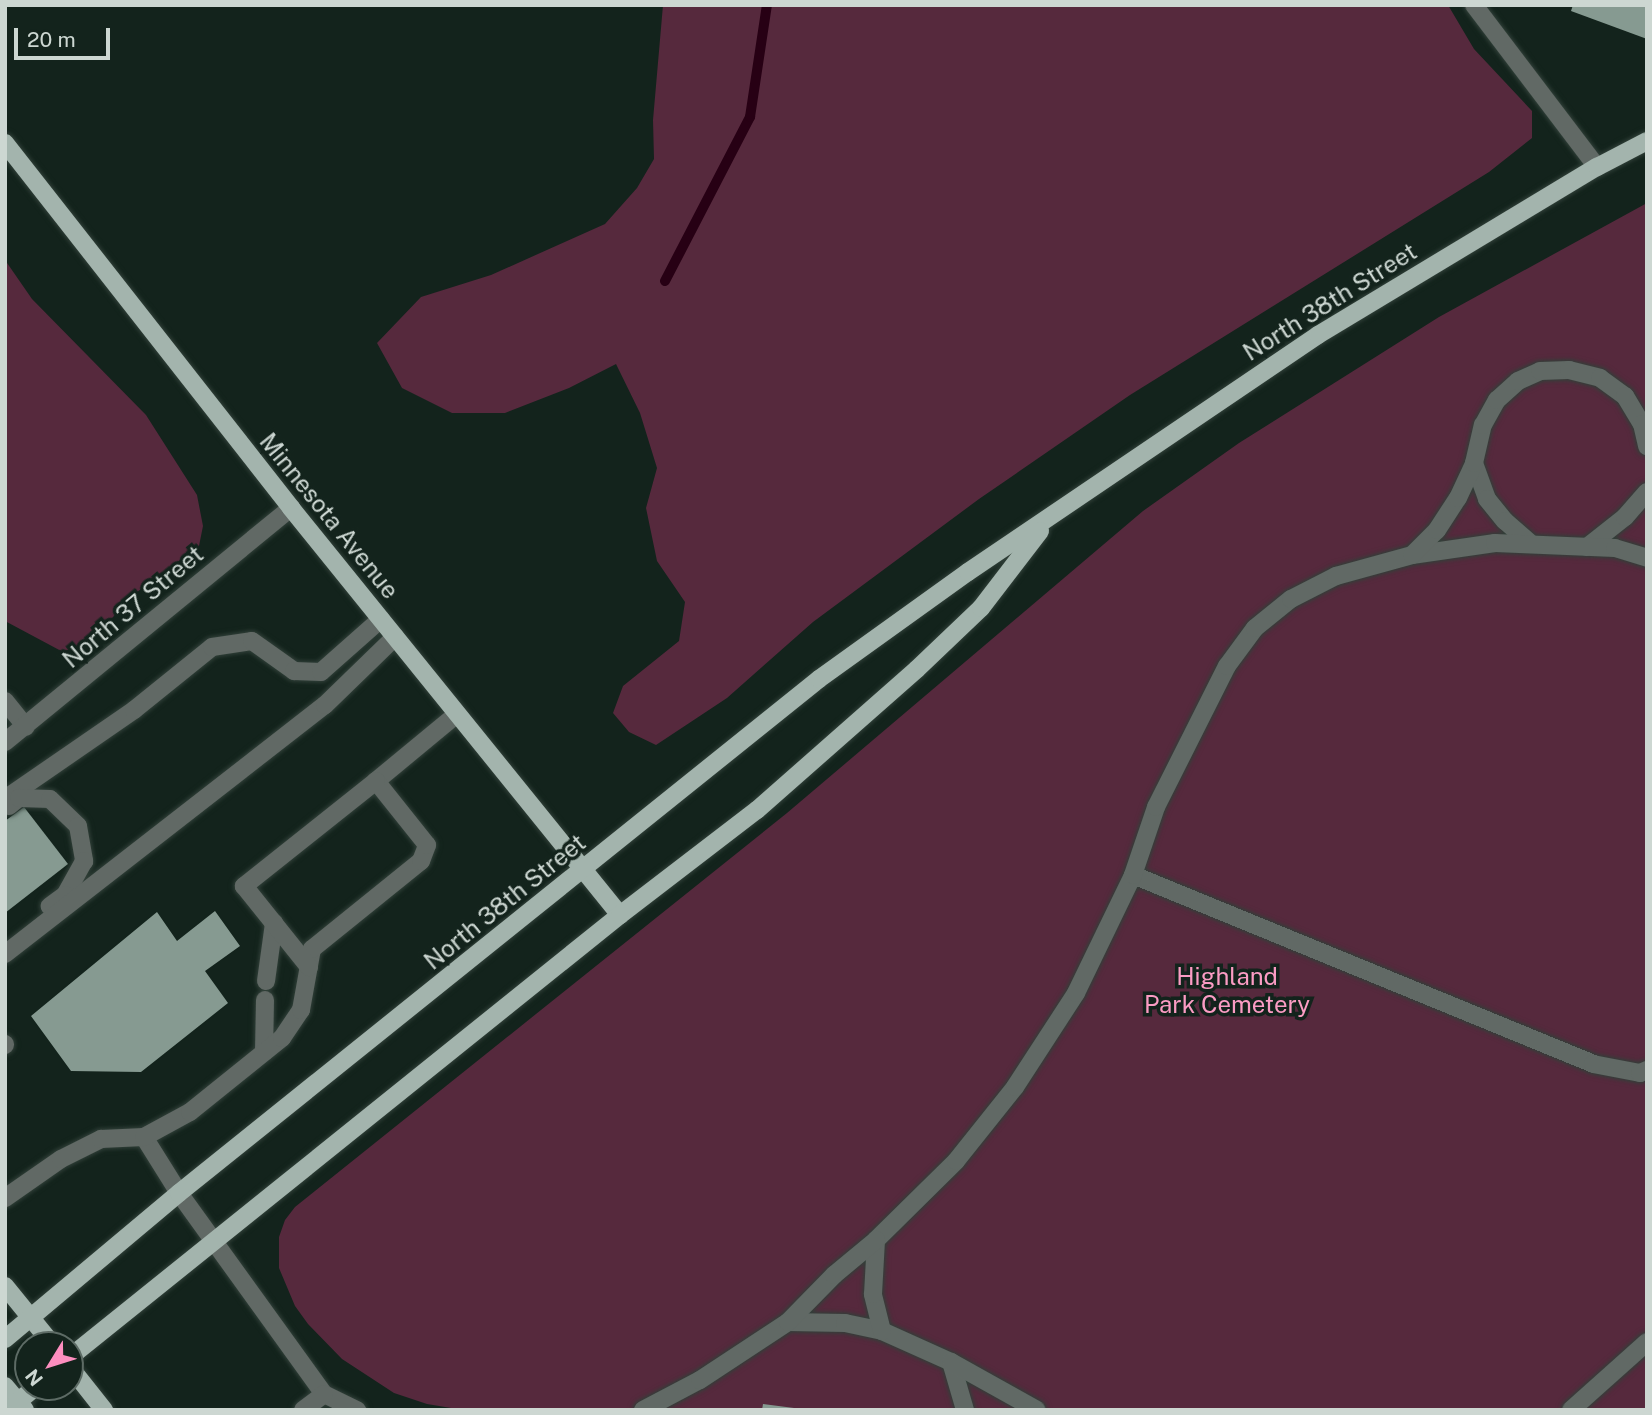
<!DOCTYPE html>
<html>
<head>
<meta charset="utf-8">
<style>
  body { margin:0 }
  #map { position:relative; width:1652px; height:1415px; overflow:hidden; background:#13231c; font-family:"Public Sans",sans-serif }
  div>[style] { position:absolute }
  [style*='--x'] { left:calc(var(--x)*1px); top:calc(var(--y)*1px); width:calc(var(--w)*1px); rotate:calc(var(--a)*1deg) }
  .green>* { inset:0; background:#56293d }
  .stream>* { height:10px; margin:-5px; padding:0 5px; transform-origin:5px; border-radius:5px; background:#270014 }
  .building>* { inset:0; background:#869a91 }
  .roads { filter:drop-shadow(0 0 2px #314039) drop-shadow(0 0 2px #314039) }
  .minor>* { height:18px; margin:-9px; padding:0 9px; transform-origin:9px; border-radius:9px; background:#616965 }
  .major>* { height:18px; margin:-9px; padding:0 9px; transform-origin:9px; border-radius:9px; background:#a3b4ad }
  span { translate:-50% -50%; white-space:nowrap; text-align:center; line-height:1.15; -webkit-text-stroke:7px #13231c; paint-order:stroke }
  .street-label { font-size:24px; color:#cdd7d2 }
  .park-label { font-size:24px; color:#fb9cc4 }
  .frame { position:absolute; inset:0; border:7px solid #cdd7d2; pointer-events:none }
  .north { position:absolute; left:14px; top:1331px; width:70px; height:70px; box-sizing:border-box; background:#13231c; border:2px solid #5d6b65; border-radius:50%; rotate:232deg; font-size:19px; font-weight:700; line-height:28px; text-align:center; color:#cdd7d2 }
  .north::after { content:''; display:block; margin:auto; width:24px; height:32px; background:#fd8ebf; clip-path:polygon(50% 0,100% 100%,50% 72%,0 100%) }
  .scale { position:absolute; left:14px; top:28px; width:96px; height:32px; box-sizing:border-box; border:4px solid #cdd7d2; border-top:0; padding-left:9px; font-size:21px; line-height:24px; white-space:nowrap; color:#cdd7d2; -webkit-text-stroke:5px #13231c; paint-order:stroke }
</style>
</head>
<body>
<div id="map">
  <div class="green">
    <div style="clip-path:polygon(663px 5px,1448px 5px,1474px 49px,1532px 111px,1532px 138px,1489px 172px,1130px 395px,979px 499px,813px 622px,727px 698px,656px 745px,629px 732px,613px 713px,623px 686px,679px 641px,685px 602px,657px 561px,646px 508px,657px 468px,640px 413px,616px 364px,569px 388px,505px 413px,452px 413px,402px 388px,377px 343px,421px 297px,491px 275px,605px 224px,637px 188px,654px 159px,653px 120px)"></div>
    <div style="clip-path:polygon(1647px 203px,1647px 1410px,463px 1410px,427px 1404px,394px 1393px,342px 1359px,308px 1324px,295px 1306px,279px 1268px,279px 1237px,285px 1220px,295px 1207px,787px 813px,1143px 511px,1239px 443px,1439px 317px)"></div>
    <div style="clip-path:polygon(5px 260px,32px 299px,146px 415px,197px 495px,203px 526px,199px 546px,133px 595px,93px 639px,63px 652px,5px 621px)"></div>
  </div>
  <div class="stream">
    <div style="--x:665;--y:281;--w:185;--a:-62.6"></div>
    <div style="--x:750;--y:117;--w:113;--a:-81.4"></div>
  </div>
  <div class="building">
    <div style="clip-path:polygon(1573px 5px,1647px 5px,1647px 39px,1571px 11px)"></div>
    <div style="clip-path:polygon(24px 807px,68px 864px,5px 913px,5px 821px)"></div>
    <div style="clip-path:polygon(215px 911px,240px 946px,205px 971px,228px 1003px,141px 1072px,71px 1071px,31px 1016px,157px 912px,177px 941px)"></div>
    <div style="clip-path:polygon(763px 1404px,794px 1408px,794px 1410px,762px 1410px)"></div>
  </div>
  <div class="roads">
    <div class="minor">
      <div style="--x:1474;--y:5;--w:203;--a:52.8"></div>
      <div style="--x:1474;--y:463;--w:38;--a:70"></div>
      <div style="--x:1487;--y:499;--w:28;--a:51"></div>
      <div style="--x:1505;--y:521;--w:35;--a:41"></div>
      <div style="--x:1587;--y:547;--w:48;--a:-38.3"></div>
      <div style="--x:1625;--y:517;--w:33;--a:-49"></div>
      <div style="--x:1412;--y:555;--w:84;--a:-8.2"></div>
      <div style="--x:1495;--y:543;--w:120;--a:2.4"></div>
      <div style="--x:1615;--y:548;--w:34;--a:17"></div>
      <div style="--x:5;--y:701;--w:33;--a:51"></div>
      <div style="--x:5;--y:742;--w:370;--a:-39.3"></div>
      <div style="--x:376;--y:781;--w:105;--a:-39.6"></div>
      <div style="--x:5;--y:799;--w:157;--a:-34.6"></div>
      <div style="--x:134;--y:710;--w:100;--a:-38.9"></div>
      <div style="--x:212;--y:647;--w:40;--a:-8.5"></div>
      <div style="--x:252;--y:641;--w:52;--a:35.5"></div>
      <div style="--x:294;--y:671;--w:27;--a:2"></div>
      <div style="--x:321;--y:672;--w:80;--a:-41.5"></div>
      <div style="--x:9;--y:806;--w:13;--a:-39"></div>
      <div style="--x:19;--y:798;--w:31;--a:2"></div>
      <div style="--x:50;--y:799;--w:39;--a:44"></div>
      <div style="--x:78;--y:826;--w:36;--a:80"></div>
      <div style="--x:84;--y:861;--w:39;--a:119"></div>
      <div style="--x:65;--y:895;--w:19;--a:144"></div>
      <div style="--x:1133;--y:875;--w:497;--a:22.3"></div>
      <div style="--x:1593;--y:1064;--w:48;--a:10.8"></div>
      <div style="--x:1640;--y:1073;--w:8;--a:-23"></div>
      <div style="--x:5;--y:954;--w:405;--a:-37.9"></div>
      <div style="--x:325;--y:705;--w:98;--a:-44.2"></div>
      <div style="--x:266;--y:981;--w:59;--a:-82.1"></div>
      <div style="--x:5;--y:1044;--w:1;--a:90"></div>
      <div style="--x:264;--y:1052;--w:52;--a:-88.9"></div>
      <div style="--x:144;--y:1137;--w:66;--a:58"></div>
      <div style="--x:179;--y:1193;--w:248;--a:54.2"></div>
      <div style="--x:324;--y:1394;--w:37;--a:26"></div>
      <div style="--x:5;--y:1198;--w:68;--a:-34.9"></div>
      <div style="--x:61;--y:1159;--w:45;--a:-26.6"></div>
      <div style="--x:101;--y:1139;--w:43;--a:-2.7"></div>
      <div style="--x:144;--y:1137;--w:52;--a:-28.5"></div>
      <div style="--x:190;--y:1112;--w:118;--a:-38.8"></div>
      <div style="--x:282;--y:1038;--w:34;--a:-56"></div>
      <div style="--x:301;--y:1010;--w:62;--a:-79.8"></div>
      <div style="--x:312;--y:949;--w:140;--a:-38.9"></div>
      <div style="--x:421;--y:861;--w:17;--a:-69"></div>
      <div style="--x:427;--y:845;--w:82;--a:-128.6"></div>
      <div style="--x:376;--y:781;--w:169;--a:141.5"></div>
      <div style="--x:244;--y:886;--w:104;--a:51.3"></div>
      <div style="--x:788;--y:1322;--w:57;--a:1"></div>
      <div style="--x:845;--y:1323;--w:38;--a:12"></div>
      <div style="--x:882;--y:1331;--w:76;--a:24.2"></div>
      <div style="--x:951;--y:1362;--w:50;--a:73.7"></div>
      <div style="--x:882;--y:1331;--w:38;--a:-104"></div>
      <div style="--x:873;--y:1294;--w:54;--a:-86.8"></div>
      <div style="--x:876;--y:1240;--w:112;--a:-44.6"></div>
      <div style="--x:956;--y:1161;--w:95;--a:-51.4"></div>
      <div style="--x:1015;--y:1087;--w:112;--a:-57"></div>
      <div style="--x:1076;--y:993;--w:131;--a:-64.2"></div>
      <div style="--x:1133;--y:875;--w:72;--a:-71.3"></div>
      <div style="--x:1156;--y:807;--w:158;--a:-63.3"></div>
      <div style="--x:1227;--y:666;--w:47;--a:-53.6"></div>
      <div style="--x:1255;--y:628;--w:46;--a:-38.9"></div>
      <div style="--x:1291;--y:599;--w:51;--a:-27.1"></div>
      <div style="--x:1336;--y:576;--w:79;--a:-15.4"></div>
      <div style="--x:1412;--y:555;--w:35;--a:-45"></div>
      <div style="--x:1437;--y:530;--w:38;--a:-57"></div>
      <div style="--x:1458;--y:498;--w:38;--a:-65"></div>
      <div style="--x:1474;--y:463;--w:39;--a:-77"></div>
      <div style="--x:1483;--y:425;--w:29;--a:-61"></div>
      <div style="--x:1497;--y:400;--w:28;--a:-42"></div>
      <div style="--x:1518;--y:381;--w:24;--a:-24"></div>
      <div style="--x:1540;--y:371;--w:29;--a:-2"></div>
      <div style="--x:1569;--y:370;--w:32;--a:14"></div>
      <div style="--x:1600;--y:378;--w:31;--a:36"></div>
      <div style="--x:1625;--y:396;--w:33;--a:59"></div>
      <div style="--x:1642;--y:424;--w:23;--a:77"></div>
      <div style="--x:951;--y:1362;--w:98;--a:29.2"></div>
      <div style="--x:303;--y:1410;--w:26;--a:-37"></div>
      <div style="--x:643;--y:1410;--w:64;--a:-27.8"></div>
      <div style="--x:700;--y:1380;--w:105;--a:-33.4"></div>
      <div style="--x:788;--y:1322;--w:66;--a:-45.6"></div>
      <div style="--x:834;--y:1275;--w:55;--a:-39.8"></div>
      <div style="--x:1571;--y:1410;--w:102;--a:-41.8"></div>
    </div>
    <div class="major">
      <div style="--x:5;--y:143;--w:464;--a:51.9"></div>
      <div style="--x:291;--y:508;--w:523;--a:51.05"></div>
      <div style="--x:5;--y:1286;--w:76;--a:50.9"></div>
      <div style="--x:5;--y:1339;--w:227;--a:-40"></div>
      <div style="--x:179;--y:1193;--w:821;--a:-38.77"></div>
      <div style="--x:819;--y:679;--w:183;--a:-35.7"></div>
      <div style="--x:968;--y:572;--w:423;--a:-34.1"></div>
      <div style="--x:1318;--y:335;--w:326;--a:-31.1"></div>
      <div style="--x:1597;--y:167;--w:56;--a:-27.5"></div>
      <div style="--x:70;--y:1357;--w:706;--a:-38.79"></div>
      <div style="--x:620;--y:915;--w:173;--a:-37.5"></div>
      <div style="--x:757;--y:810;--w:213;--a:-41.4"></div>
      <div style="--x:917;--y:669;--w:88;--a:-43.6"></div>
      <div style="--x:981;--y:608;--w:97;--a:-52.5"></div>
      <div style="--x:70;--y:1367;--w:55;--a:51.7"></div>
      <div style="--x:5;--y:1386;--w:31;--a:50"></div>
      <div style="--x:8;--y:1410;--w:35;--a:-40"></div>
    </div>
  </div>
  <div class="street-label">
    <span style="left:1330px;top:302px;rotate:-32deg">North 38th Street</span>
    <span style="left:329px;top:516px;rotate:51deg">Minnesota Avenue</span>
    <span style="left:133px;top:607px;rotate:-40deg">North 37 Street</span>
    <span style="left:505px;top:902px;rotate:-39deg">North 38th Street</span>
  </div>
  <div class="park-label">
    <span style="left:1227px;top:991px">Highland<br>Park Cemetery</span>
  </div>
  <div class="frame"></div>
  <div class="north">N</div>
  <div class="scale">20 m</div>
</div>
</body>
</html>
